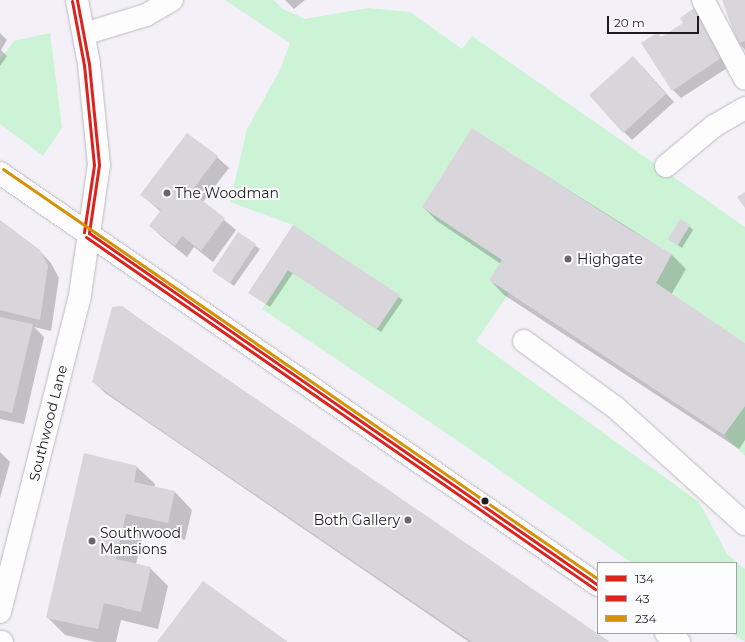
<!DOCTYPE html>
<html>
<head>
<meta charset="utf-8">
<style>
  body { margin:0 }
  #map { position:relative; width:745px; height:642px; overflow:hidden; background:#f3f0f7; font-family:Montserrat,sans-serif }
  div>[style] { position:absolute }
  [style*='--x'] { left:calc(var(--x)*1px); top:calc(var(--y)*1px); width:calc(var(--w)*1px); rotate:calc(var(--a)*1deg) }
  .green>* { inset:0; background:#ccf3d5 }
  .shadow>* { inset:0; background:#0003 }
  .building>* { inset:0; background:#d8d5db }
  .roads { filter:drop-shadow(0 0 1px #bcbabf) drop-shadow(0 0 1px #bcbabf) }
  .minor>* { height:22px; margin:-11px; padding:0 11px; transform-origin:11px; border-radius:11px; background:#fdfdfe }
  .major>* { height:22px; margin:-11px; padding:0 11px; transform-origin:11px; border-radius:11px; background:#fdfdfe }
  .highway>* { height:22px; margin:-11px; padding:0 11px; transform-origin:11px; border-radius:11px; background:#fdfdfe }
  .bus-1>* { height:3px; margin:-1.5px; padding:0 1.5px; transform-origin:1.5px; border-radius:1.5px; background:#dc241f }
  .bus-2>* { height:3px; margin:-1.5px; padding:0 1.5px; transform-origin:1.5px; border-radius:1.5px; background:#dc241f }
  .bus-3>* { height:3px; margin:-1.5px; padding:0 1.5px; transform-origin:1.5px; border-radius:1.5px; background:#d69105 }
  .dots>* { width:11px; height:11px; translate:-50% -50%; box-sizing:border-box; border:2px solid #fdfcff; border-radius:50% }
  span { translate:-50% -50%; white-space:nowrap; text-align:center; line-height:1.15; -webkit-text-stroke:4px #fdfcff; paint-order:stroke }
  .poi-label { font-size:14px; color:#1d1b20 }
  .left { translate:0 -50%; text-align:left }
  .right { translate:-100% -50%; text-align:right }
  .street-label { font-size:14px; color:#1d1b20 }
  .legend { position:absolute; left:597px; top:562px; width:140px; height:72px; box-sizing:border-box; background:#fdfcff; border:1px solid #a3a2a6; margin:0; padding:5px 7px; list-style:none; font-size:12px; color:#1d1b20 }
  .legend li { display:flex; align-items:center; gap:8px; height:20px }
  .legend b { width:20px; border:1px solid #a3a2a6 }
  .scale { position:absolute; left:607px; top:16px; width:92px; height:18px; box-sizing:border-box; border:2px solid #1d1b20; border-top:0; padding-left:5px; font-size:12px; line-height:14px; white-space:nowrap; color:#1d1b20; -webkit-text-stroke:3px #fdfcff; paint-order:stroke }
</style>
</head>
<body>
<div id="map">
  <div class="green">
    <div style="clip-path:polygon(225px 0,274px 0,283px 9px,305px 19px,368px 8px,410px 12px,462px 49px,472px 36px,745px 227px,745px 343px,656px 283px,672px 254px,629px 229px,472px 128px,422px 207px,502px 260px,489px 280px,509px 293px,476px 341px,699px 502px,727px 554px,745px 569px,745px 642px,732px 633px,736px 633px,736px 563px,632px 563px,461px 443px,262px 309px,288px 270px,377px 329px,399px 295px,293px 225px,230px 202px,247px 129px,280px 70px,290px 43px)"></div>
    <div style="clip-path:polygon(50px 33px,62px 128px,43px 156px,0 124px,0 60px,14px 41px)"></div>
    <div style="clip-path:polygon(745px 406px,745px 456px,724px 435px)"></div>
  </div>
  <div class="shadow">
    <div style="clip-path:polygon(285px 0,305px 0,294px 9px)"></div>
    <div style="clip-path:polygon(723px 0,745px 0,745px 50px,739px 43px)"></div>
    <div style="clip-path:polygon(684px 23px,735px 63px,681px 98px,673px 90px,657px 33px,662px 38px)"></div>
    <div style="clip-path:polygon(0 33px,7px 40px,1px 50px,7px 56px,0 66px)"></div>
    <div style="clip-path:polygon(641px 65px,674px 102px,632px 140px,624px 132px)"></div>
    <div style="clip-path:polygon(472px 129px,672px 255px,686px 269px,671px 295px,745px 344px,745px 440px,739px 449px,504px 295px,490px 280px,501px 264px,437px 221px,423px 207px)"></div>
    <div style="clip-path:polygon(217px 157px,229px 168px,203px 202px,236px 230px,213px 262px,194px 247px,187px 257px,162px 237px,150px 226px,161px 212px,142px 195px)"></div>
    <div style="clip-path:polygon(0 221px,39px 250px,51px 263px,59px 278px,51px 331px,34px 327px,44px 337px,24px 424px,0 419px)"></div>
    <div style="clip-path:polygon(294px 226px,403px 300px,381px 332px,293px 273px,270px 307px,250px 293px)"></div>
    <div style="clip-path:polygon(689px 226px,693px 230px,682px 248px,669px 239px)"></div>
    <div style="clip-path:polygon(238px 233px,260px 249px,234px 286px,213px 271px)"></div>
    <div style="clip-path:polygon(122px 307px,607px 642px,469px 642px,105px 393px,93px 381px)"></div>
    <div style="clip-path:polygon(0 452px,10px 462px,0 498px)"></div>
    <div style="clip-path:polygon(84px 455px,137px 467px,155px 484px,154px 487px,175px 492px,192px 510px,185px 540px,144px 531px,136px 564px,150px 568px,168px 586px,158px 629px,121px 620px,116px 642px,95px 642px,65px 635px,47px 617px)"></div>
  </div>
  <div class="building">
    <div style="clip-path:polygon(722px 0,745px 0,745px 41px,738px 44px)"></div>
    <div style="clip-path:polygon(696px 7px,727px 54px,672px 91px,641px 43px,658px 32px,661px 37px,683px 23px,680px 18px)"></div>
    <div style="clip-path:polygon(633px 56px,666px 94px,623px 133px,589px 95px)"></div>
    <div style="clip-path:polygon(472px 128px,629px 229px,672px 254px,656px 283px,745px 343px,745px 406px,724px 435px,489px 280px,502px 260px,422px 207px)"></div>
    <div style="clip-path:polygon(187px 133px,218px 156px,191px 192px,225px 218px,201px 251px,182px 236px,175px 246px,149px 226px,161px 210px,140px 195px)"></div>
    <div style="clip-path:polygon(745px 192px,745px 208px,737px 197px)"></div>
    <div style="clip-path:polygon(680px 219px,690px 225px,678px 245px,668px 239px)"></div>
    <div style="clip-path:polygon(0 220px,40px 250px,48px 266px,40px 320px,0 310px)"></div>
    <div style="clip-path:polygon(293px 225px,400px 295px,377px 329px,288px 270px,266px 304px,248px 293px)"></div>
    <div style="clip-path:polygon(238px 232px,256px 244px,230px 283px,212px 271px)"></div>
    <div style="clip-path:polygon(122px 306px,160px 333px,610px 642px,472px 642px,146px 420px,92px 382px,112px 307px)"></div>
    <div style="clip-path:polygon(0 317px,33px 324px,12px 413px,0 410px)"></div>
    <div style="clip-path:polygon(84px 453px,137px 466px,134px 482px,175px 491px,168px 523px,126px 514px,116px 559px,151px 567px,141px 612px,104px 603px,98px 629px,46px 618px)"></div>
    <div style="clip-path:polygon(203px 581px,246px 612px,288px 642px,157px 642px)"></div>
  </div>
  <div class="roads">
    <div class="minor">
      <div style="--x:703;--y:0;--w:89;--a:62"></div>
      <div style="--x:84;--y:34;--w:65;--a:-17"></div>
      <div style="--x:146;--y:15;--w:30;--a:-30"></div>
      <div style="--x:666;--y:166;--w:62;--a:-39.8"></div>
      <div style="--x:714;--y:126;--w:36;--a:-30"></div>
      <div style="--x:524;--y:341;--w:112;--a:36"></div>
      <div style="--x:615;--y:407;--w:175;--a:42"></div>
      <div style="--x:0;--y:642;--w:2;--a:0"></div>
    </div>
    <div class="major">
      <div style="--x:0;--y:612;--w:327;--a:-75.8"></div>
      <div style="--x:80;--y:295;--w:131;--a:-81.7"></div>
      <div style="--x:99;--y:165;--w:101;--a:-95.7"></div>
      <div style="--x:89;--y:64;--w:65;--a:-100.6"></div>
    </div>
    <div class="highway">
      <div style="--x:0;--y:173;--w:726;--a:34.57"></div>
      <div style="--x:666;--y:633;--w:16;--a:35"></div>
    </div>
  </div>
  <div class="bus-1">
    <div style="--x:77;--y:0;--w:65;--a:79.4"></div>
    <div style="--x:89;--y:64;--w:101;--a:84.3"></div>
    <div style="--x:99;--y:165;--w:69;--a:98.4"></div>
    <div style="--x:89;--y:233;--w:619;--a:34.67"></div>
  </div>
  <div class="bus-2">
    <div style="--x:72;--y:1;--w:65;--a:79.4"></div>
    <div style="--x:84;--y:65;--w:100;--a:84.3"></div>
    <div style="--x:94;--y:165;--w:68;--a:98.5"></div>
    <div style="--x:86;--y:237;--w:619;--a:34.67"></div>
  </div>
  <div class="bus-3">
    <div style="--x:3;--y:169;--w:723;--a:34.57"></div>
  </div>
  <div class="dots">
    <div style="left:167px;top:193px;background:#68666b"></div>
    <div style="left:568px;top:259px;background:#68666b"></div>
    <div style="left:485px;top:501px;background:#1d1b20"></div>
    <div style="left:408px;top:520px;background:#68666b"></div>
    <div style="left:92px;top:541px;background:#68666b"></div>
  </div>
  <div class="poi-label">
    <span class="left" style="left:175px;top:193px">The Woodman</span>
    <span class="left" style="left:577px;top:259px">Highgate</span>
    <span class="right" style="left:400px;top:520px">Both Gallery</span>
    <span class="left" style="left:100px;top:541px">Southwood<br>Mansions</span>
  </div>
  <div class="street-label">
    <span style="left:48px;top:423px;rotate:-76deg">Southwood Lane</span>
  </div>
  <ul class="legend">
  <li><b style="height:5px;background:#dc241f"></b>134</li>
  <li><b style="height:5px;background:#dc241f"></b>43</li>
  <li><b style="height:5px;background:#d69105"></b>234</li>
  </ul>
  <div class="scale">20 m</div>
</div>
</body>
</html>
